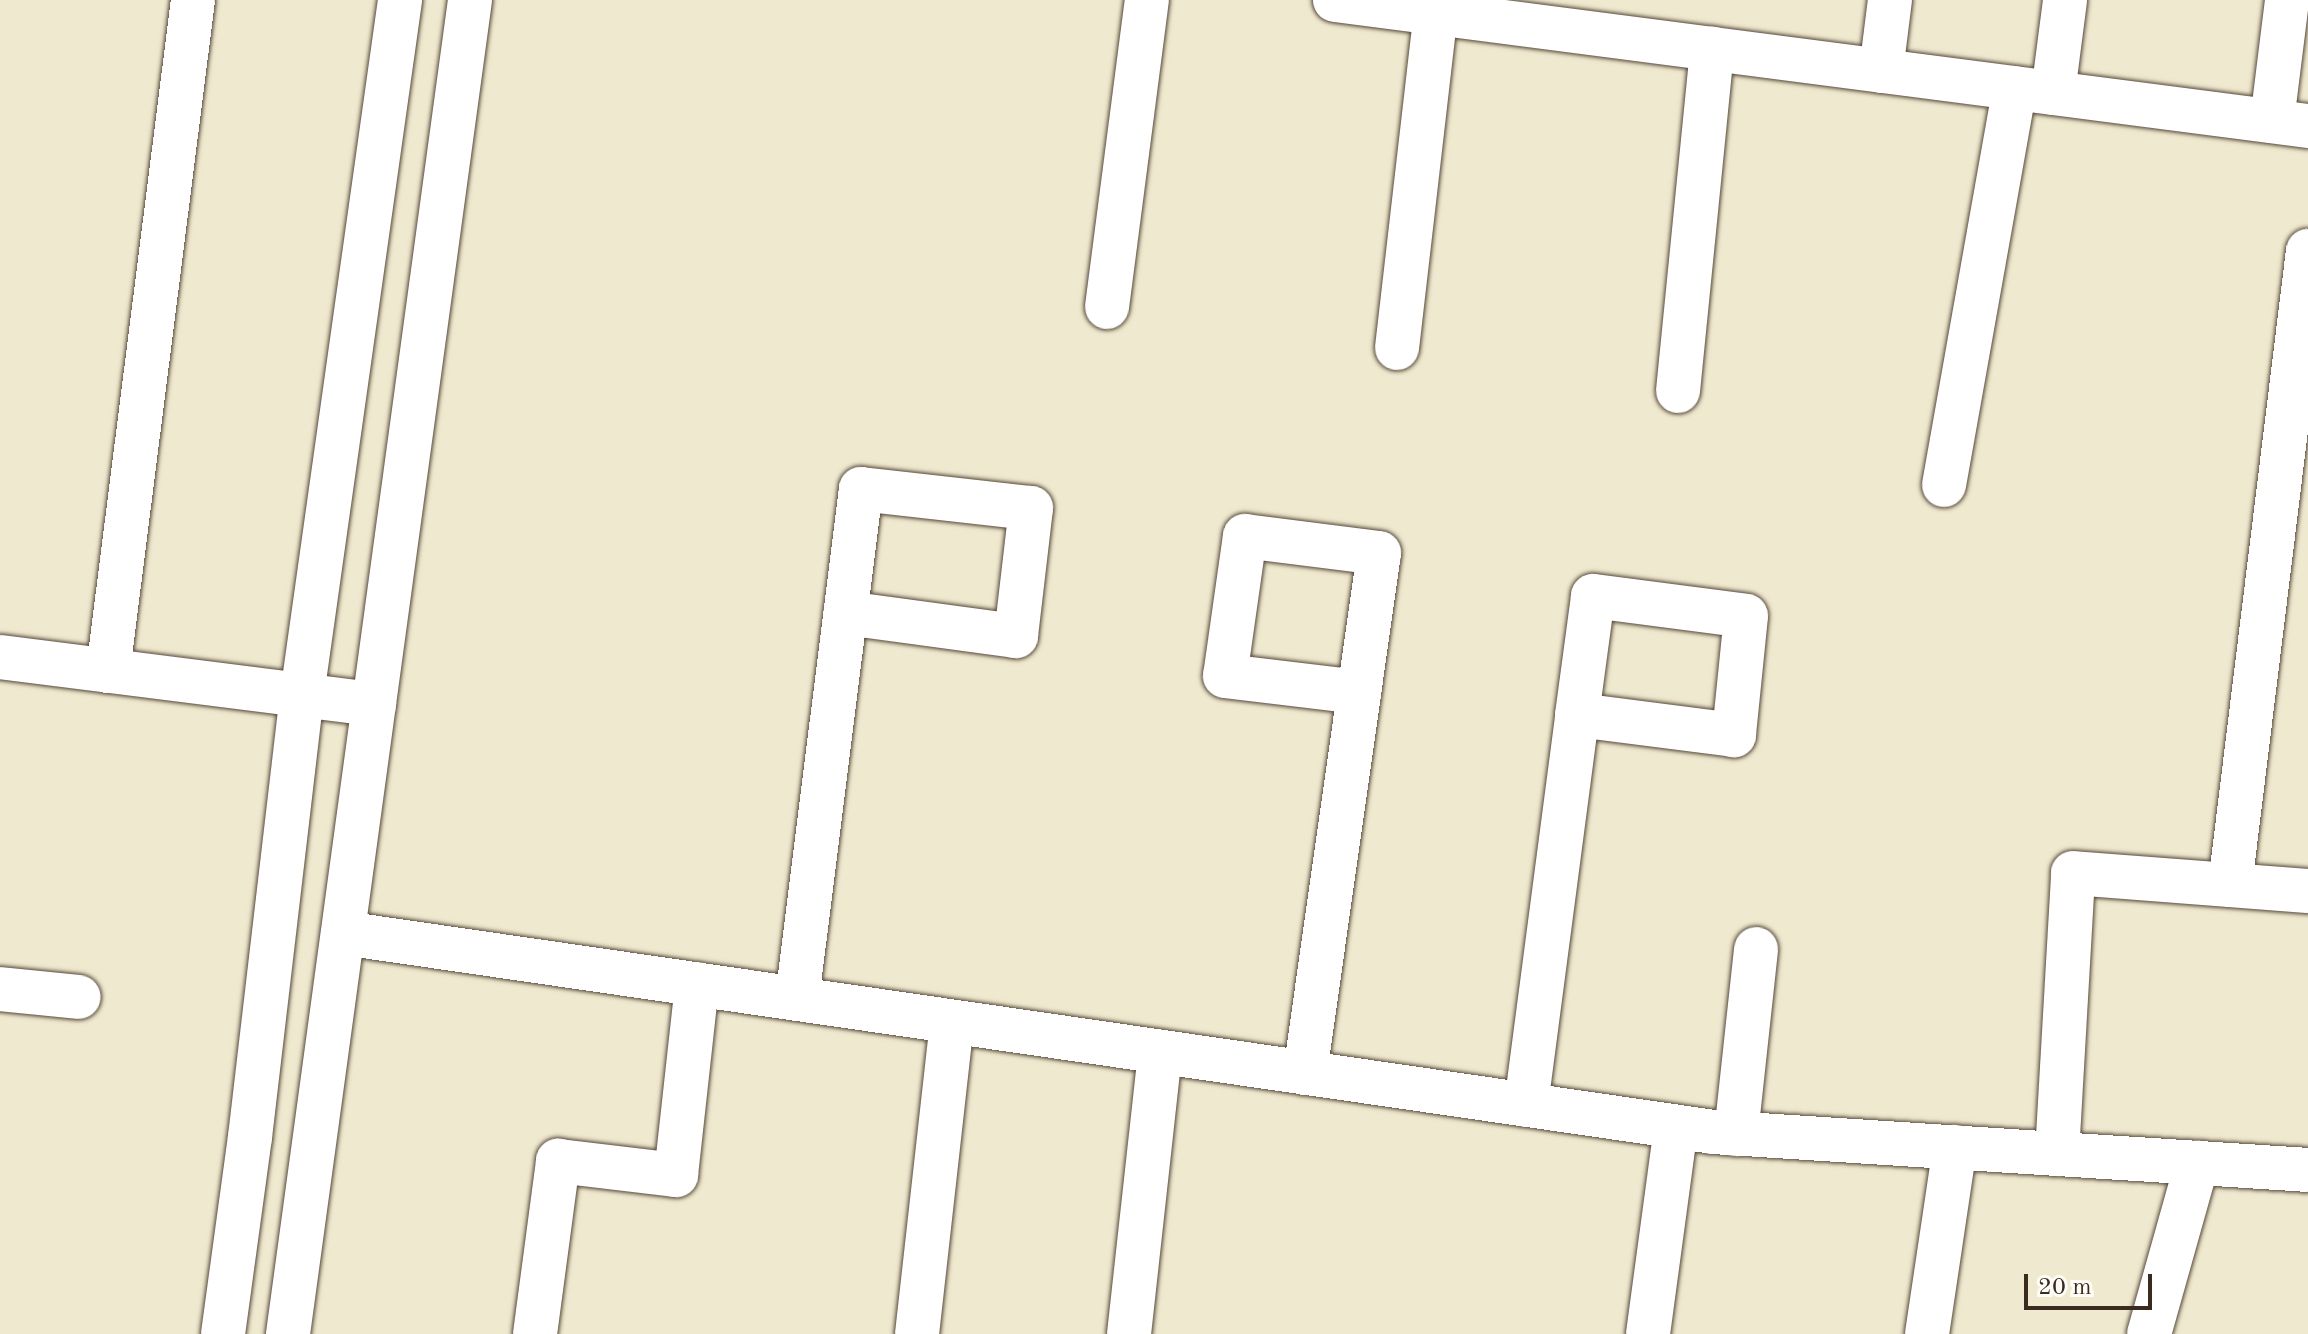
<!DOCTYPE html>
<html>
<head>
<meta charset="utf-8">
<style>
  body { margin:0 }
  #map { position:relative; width:2308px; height:1334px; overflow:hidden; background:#efe9cf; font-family:"Old Standard TT",serif }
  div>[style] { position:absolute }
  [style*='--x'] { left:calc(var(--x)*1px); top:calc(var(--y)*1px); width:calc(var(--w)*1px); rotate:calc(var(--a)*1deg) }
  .roads { filter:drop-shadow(0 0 2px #564739) drop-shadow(0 0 2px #564739) }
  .minor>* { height:44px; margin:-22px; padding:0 22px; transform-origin:22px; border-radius:22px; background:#fff }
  span { translate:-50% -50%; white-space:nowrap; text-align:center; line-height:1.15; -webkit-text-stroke:8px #fdfcf7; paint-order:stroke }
  .scale { position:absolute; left:2024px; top:1274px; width:128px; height:36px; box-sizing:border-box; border:4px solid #3b2a1e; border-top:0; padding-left:10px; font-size:24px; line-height:28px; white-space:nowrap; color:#3b2a1e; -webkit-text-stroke:6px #fdfcf7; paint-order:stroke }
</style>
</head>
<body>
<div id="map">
  <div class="roads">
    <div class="minor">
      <div style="--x:1335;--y:0;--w:981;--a:7.38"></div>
      <div style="--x:1881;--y:71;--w:72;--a:-82.8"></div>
      <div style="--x:2053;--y:93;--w:94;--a:-82.6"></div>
      <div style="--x:2272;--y:121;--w:122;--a:-82.9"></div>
      <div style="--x:1107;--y:307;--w:310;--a:-82.6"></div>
      <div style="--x:1397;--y:348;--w:337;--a:-83.4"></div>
      <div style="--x:1678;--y:391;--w:344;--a:-84.3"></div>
      <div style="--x:1944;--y:485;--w:403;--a:-79.9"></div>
      <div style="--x:0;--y:657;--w:377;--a:7.2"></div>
      <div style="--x:108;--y:671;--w:676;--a:-82.78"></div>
      <div style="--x:2230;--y:885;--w:639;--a:-82.99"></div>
      <div style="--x:343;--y:933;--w:1384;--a:8.26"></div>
      <div style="--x:1713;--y:1132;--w:596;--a:3.65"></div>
      <div style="--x:0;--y:989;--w:79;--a:5.8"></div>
      <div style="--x:797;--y:999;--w:514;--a:-82.85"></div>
      <div style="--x:861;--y:489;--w:171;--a:6.4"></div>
      <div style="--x:1031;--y:508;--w:129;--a:96.7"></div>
      <div style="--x:1016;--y:636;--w:172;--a:-172.3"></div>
      <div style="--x:1305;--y:1073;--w:525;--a:-81.9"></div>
      <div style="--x:1379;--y:553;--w:135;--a:-172.8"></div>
      <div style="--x:1245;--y:536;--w:141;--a:98.1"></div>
      <div style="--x:1225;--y:676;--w:135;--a:6.8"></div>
      <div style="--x:1526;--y:1105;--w:393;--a:-82.5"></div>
      <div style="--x:1577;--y:715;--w:120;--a:-82.3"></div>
      <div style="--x:1593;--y:596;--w:154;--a:7.4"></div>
      <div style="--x:1746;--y:616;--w:120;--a:95.8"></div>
      <div style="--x:1734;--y:735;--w:158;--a:-172.7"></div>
      <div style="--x:1736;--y:1134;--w:186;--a:-83.8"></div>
      <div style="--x:2057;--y:1154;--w:281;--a:-86.7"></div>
      <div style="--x:2073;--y:873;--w:236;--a:4.4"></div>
      <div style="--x:223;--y:1334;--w:199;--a:-82.2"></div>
      <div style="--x:250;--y:1137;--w:445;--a:-83.3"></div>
      <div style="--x:302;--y:695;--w:702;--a:-81.97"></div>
      <div style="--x:288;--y:1334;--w:1346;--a:-82.23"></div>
      <div style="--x:535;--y:1334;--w:175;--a:-82.4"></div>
      <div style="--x:558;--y:1161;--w:119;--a:6.8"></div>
      <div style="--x:676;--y:1175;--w:192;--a:-83.7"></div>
      <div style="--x:917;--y:1334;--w:314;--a:-83.6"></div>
      <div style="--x:1129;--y:1334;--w:284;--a:-83.7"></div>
      <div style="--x:1648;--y:1334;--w:209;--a:-82.3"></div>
      <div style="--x:1927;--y:1334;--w:189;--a:-81.5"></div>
      <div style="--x:2149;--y:1334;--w:178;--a:-74.3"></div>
    </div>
  </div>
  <div class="scale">20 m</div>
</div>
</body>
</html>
